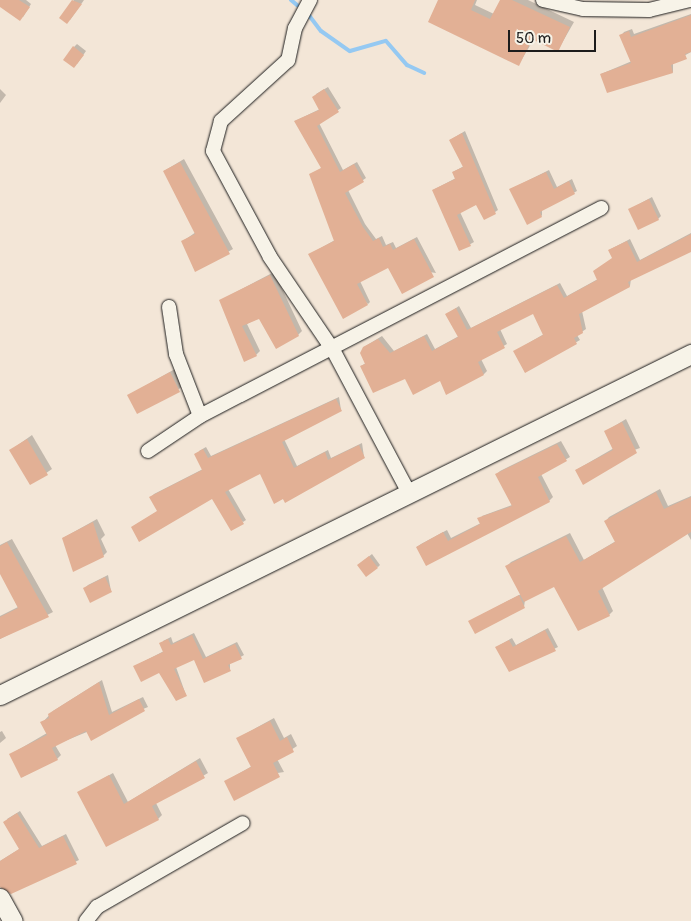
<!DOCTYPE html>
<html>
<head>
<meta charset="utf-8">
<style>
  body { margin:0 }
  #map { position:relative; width:691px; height:921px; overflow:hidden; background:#f3e6d7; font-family:Pangolin,sans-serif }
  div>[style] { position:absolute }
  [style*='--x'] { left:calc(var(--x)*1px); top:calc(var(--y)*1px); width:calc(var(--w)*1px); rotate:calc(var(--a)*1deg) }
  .shadow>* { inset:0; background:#0003 }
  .stream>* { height:4px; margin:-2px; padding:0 2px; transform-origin:2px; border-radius:2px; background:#95c9f2 }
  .building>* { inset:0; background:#e2b095 }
  .roads { filter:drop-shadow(0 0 1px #1c1c1c) drop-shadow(0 0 1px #1c1c1c) }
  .street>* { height:14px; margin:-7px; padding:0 7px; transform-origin:7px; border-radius:7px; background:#f7f3e8 }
  .secondary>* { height:19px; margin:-9.5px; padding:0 9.5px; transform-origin:9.5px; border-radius:9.5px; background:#f7f3e8 }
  span { translate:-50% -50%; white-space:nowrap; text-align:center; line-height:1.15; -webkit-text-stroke:4px #f7f3e8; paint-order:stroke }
  .scale { position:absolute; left:508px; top:30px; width:88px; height:22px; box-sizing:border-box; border:2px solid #1c1c1c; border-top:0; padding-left:6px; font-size:15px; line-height:18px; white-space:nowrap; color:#1c1c1c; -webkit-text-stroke:4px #f7f3e8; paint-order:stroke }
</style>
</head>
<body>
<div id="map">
  <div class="shadow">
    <div style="clip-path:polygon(0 0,26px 0,31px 4px,23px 17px,0 6px)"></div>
    <div style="clip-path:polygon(74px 0,84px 0,70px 20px,60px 18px)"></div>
    <div style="clip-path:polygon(440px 0,477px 0,475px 5px,494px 14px,501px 0,528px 0,574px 22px,558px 50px,534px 39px,519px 64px)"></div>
    <div style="clip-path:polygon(691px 14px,691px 52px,673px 62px,673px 72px,601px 74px,632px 61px,621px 36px,624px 32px,632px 29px,634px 34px)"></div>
    <div style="clip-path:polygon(77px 44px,86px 51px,77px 64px,74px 47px)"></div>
    <div style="clip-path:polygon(328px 87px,341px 108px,319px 123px,343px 170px,357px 162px,366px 178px,348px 190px,365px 224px,376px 239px,382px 236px,386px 245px,393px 242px,396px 248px,417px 237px,436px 273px,388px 266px,360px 281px,370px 302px,368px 304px,310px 254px,335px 240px,311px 174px,322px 168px,295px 121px,320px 109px,316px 94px)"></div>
    <div style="clip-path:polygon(0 89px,6px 95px,0 103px)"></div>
    <div style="clip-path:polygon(465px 131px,498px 210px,495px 212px,477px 204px,460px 212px,474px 242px,460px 250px,433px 190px,456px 178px,453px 172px,464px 166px,450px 140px)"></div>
    <div style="clip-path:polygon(184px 159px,233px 249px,196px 270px,183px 241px,196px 232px,164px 171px)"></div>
    <div style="clip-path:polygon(549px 170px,557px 187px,572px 179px,577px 191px,542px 209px,542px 216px,511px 189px)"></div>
    <div style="clip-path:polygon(652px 197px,661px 216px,658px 219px,630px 209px)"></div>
    <div style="clip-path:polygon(691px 233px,691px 250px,631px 279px,630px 286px,582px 311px,586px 329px,577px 335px,580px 340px,525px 372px,515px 351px,544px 334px,533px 312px,500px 329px,507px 344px,481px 359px,487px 371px,484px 374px,406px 378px,361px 366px,366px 363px,364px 347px,382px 336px,394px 351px,427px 334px,435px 349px,459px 336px,447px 314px,459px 306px,471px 328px,560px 283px,567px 296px,598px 279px,613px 258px,609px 250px,630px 239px,640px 260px)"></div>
    <div style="clip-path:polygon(274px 272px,302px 331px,298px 335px,260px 317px,247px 324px,260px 351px,256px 355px,221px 300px)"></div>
    <div style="clip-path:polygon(175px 369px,184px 386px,138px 412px,129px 395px)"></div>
    <div style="clip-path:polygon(339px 397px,341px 410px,284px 439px,297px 466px,328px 450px,331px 458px,362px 443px,364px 457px,285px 501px,260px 472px,228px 489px,246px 520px,243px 522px,213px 497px,132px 527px,158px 511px,151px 497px,154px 494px,203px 469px,199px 451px,206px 447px,211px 456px)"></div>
    <div style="clip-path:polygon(626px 419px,640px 448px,576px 470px,614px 448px,606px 431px)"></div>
    <div style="clip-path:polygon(32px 435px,52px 469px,30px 484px,11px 450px)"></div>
    <div style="clip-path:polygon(561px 441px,570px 457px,541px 474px,553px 497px,549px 501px,426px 564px,417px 547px,421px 544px,447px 530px,451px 538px,481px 523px,482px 516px,512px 505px,497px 474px,500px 471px)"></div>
    <div style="clip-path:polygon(660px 489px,668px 506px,691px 496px,691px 540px,687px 533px,602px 587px,613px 611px,609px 615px,555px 585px,525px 600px,524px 607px,470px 621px,521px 594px,507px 566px,511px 562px,570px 533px,584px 560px,616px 541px,606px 521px,609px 517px)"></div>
    <div style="clip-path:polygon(97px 519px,105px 535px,101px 539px,107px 552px,103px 556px,63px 538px)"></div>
    <div style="clip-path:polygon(12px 539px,53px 612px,0 639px,0 616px,18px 607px,0 571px,0 545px)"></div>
    <div style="clip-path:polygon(372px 554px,380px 565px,378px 567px,362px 562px)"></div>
    <div style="clip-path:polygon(108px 575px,111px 591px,85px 588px,88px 585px)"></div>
    <div style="clip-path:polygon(548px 628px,558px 647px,509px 671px,500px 645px,512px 638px,516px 645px)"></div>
    <div style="clip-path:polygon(194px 633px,206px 657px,237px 642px,244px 655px,230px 663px,230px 670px,194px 658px,176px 667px,186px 695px,160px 671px,135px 666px,164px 651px,163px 641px,171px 637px,173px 643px)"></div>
    <div style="clip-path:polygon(102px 680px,112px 712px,143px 697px,148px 707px,55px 745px,61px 755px,57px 759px,22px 777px,11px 754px,47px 733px,42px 723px,53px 711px)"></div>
    <div style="clip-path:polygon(274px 718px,284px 738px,291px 734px,297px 746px,277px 759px,284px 772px,226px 781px,252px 766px,238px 738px)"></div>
    <div style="clip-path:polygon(2px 731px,6px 738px,0 743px,0 732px)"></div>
    <div style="clip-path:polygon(200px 758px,208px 773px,156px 803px,162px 815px,158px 819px,79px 792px,113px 773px,128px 802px)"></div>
    <div style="clip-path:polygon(20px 811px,42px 846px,66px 834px,79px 860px,11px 893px,0 876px,0 861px,21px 848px,7px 819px)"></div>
  </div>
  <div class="stream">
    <div style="--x:291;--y:0;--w:8;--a:40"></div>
    <div style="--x:308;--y:14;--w:21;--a:53"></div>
    <div style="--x:321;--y:31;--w:35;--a:35"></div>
    <div style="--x:350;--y:51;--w:37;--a:-16"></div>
    <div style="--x:386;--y:41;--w:32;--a:49"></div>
    <div style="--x:407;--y:65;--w:19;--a:25"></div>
  </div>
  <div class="building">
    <div style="clip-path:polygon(0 0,19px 0,30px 7px,20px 21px,0 7px)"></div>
    <div style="clip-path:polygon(72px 0,82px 4px,67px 24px,59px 18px)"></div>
    <div style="clip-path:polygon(438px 0,475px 0,471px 10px,490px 19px,500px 0,512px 0,570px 27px,558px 52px,532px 39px,519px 66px,428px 22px)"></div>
    <div style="clip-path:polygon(691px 15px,691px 52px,685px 54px,687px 59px,671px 65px,673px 73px,607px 93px,600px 74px,631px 63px,619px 35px,629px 31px,631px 37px)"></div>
    <div style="clip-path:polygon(73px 46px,84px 55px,74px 68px,63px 60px)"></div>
    <div style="clip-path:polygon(324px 89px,339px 112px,317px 126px,340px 172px,354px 164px,364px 182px,345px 193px,363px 227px,373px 241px,379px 238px,383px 247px,390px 244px,393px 250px,414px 239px,434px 277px,402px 294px,388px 268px,357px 284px,368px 305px,343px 319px,308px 254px,334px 241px,309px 174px,321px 168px,294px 121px,319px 110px,312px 97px)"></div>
    <div style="clip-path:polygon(462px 133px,496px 214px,484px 220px,476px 205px,457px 215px,471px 246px,459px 251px,432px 190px,455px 179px,452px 172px,463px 167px,449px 140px)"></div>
    <div style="clip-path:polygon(180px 162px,230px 254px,195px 272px,181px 241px,195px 234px,163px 171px)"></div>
    <div style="clip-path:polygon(546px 172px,554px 189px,569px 181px,575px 194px,540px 212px,542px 217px,527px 225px,509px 189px)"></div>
    <div style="clip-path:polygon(649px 199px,659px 220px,638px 230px,628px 209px)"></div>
    <div style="clip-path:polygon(691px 234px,691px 252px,628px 282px,630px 287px,579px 314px,583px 333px,574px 338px,577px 344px,525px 373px,513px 351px,543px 335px,533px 314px,497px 332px,505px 348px,478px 362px,484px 375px,446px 395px,440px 381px,413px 395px,405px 379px,373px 393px,360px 366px,365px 364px,360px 353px,363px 347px,378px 339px,390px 353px,424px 336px,432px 351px,458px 337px,445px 314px,456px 308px,467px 330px,557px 285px,564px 298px,597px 280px,593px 271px,612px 258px,608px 250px,627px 241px,637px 262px)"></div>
    <div style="clip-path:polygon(270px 275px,299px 336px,276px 349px,259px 319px,242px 326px,257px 356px,244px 362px,219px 300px)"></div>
    <div style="clip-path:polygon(170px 372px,180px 392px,137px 414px,127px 395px)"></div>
    <div style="clip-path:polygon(336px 399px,342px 411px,282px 442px,294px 468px,325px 452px,328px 460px,359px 445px,365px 458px,285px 503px,283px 499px,274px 504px,260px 474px,225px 492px,244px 524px,231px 531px,212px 499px,139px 542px,131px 527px,157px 511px,149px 497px,202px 470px,194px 454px,203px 449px,208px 458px)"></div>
    <div style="clip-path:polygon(622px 422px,637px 453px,583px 485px,575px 470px,613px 450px,604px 431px)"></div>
    <div style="clip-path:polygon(27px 439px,48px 475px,30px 485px,9px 450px)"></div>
    <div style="clip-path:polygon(557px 444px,567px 461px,538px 477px,550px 502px,426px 566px,416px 547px,443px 532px,448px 541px,480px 524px,477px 518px,512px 506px,495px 474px)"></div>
    <div style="clip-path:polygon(656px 492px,664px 509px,691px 497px,691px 532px,598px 591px,610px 616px,578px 631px,554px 587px,524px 602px,505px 566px,566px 536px,580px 562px,615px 542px,604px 521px)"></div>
    <div style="clip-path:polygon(93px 522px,104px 557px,73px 572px,62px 538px)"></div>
    <div style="clip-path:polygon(7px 542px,49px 617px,0 639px,0 617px,18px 608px,0 574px,0 546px)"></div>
    <div style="clip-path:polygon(369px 556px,378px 568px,366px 577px,357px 565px)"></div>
    <div style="clip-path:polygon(105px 577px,112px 592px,90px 603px,83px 588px)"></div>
    <div style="clip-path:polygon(519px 595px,525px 608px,475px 634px,468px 621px)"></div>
    <div style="clip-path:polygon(545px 630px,556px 651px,509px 672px,495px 647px,509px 640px,513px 647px)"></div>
    <div style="clip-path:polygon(192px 635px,203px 659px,235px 644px,242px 659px,228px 665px,231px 671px,204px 683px,194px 660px,174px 669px,187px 696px,176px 701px,159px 673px,141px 682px,133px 666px,163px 652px,159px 643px,168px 639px,171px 645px)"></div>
    <div style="clip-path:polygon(99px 682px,109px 715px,139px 699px,145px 711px,91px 741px,86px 731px,52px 748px,58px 760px,21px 778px,9px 754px,47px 735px,40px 722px,49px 718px,48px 714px)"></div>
    <div style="clip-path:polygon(270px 721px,280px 741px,287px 737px,294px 752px,273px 763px,280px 777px,234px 801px,224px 781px,251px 767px,236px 738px)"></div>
    <div style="clip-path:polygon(196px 761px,205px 778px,152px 806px,159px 820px,106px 847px,77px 792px,109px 775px,124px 804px)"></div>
    <div style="clip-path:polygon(17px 813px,39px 848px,63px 836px,77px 864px,11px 894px,0 887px,0 861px,19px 849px,3px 822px)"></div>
  </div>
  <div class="roads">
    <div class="street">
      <div style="--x:310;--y:0;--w:32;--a:118"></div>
      <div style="--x:295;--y:28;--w:33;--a:102"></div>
      <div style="--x:288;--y:60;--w:91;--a:137.7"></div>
      <div style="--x:221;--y:121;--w:31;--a:105"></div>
      <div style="--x:213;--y:151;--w:120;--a:61.7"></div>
      <div style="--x:270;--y:257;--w:112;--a:55.9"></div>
      <div style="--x:333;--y:350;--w:164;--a:62"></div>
      <div style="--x:543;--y:0;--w:41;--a:12.7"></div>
      <div style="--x:583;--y:9;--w:66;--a:0.9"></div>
      <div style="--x:649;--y:10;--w:42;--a:-13.7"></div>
      <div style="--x:169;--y:307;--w:48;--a:81.5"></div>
      <div style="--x:176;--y:354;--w:66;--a:68.8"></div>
      <div style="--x:148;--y:451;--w:63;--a:-33.9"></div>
      <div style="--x:200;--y:416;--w:452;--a:-27.4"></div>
      <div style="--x:86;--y:921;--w:18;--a:-52"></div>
      <div style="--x:97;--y:907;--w:168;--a:-29.9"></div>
    </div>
    <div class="secondary">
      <div style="--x:0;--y:695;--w:771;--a:-26.27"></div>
      <div style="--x:0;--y:898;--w:26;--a:61"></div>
    </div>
  </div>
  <div class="scale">50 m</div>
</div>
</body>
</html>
